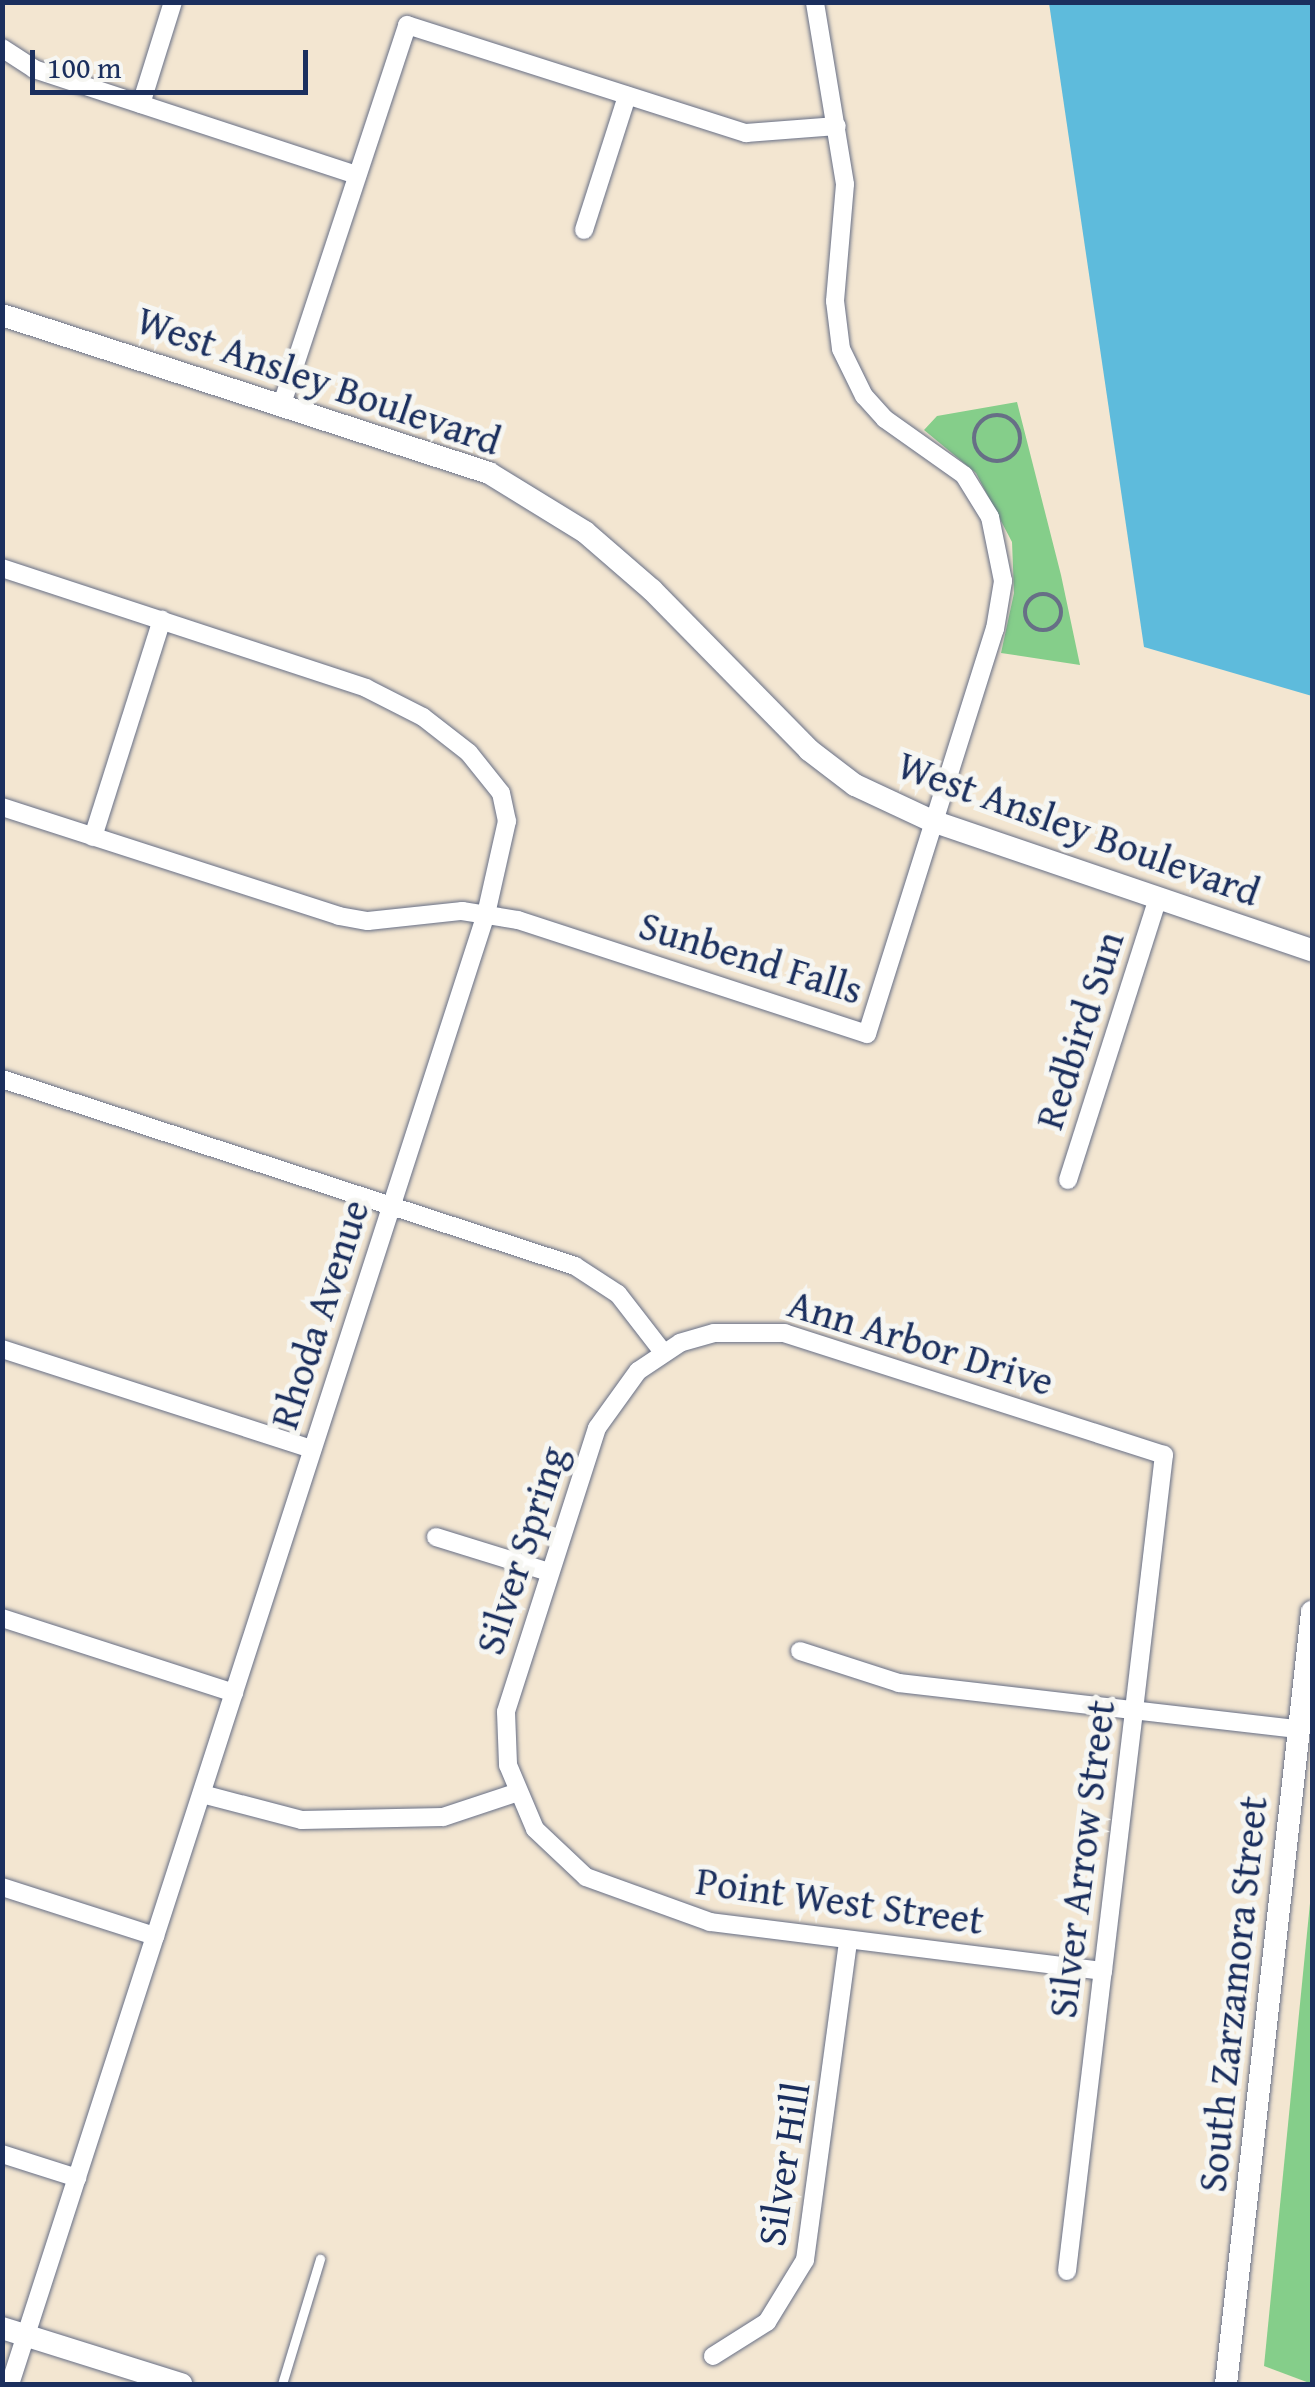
<!DOCTYPE html>
<html>
<head>
<meta charset="utf-8">
<style>
  body { margin:0 }
  #map { position:relative; width:1315px; height:2387px; overflow:hidden; background:#f3e6d1; font-family:"Gentium Book Plus",serif }
  div>[style] { position:absolute }
  [style*='--x'] { left:calc(var(--x)*1px); top:calc(var(--y)*1px); width:calc(var(--w)*1px); rotate:calc(var(--a)*1deg) }
  .green>* { inset:0; background:#85ce8a }
  .water>* { inset:0; background:#5ebbdc }
  .path>* { height:4px; margin-top:-2px; transform-origin:0; background:repeating-linear-gradient(90deg,#676f86 0 2.5px,transparent 0 10.5px) }
  .path>.ring { margin:-2px; padding:0; box-sizing:content-box; background:none; border:4px solid #676f86; border-radius:50% }
  .roads { filter:drop-shadow(0 0 2px #676f86) drop-shadow(0 0 2px #676f86) }
  .lane>* { height:9px; margin:-4.5px; padding:0 4.5px; transform-origin:4.5px; border-radius:4.5px; background:#fff }
  .street>* { height:18px; margin:-9px; padding:0 9px; transform-origin:9px; border-radius:9px; background:#fff }
  .secondary>* { height:22px; margin:-11px; padding:0 11px; transform-origin:11px; border-radius:11px; background:#fff }
  span { translate:-50% -50%; white-space:nowrap; text-align:center; line-height:1.15; -webkit-text-stroke:10px #f6f6f2; paint-order:stroke }
  .street-label { font-size:40px; color:#1b2f5e }
  .frame { position:absolute; inset:0; border:5px solid #1b2f5e; pointer-events:none }
  .scale { position:absolute; left:30px; top:50px; width:278px; height:45px; box-sizing:border-box; border:5px solid #1b2f5e; border-top:0; padding-left:12px; font-size:30px; line-height:35px; white-space:nowrap; color:#1b2f5e; -webkit-text-stroke:8px #f6f6f2; paint-order:stroke }
</style>
</head>
<body>
<div id="map">
  <div class="green">
    <div style="clip-path:polygon(1017px 402px,1061px 575px,1080px 665px,1001px 653px,1014px 593px,1012px 542px,976px 473px,924px 430px,937px 416px)"></div>
    <div style="clip-path:polygon(1312px 1883px,1312px 2384px,1264px 2366px)"></div>
  </div>
  <div class="water">
    <div style="clip-path:polygon(1049px 3px,1312px 3px,1312px 696px,1144px 647px)"></div>
  </div>
  <div class="path">
    <div class="ring" style="left:974px;top:415px;width:42px;height:42px"></div>
    <div class="ring" style="left:1025px;top:594px;width:32px;height:32px"></div>
  </div>
  <div class="roads">
    <div class="lane">
      <div style="--x:282;--y:2384;--w:131;--a:-73.1"></div>
    </div>
    <div class="street">
      <div style="--x:2;--y:48;--w:38;--a:33"></div>
      <div style="--x:34;--y:69;--w:340;--a:18.2"></div>
      <div style="--x:141;--y:104;--w:107;--a:-72.6"></div>
      <div style="--x:584;--y:230;--w:141;--a:-72.2"></div>
      <div style="--x:282;--y:404;--w:399;--a:-71.7"></div>
      <div style="--x:407;--y:25;--w:356;--a:17.7"></div>
      <div style="--x:746;--y:133;--w:91;--a:-4.4"></div>
      <div style="--x:2;--y:568;--w:383;--a:18.2"></div>
      <div style="--x:366;--y:688;--w:64;--a:27"></div>
      <div style="--x:423;--y:717;--w:58;--a:38"></div>
      <div style="--x:469;--y:753;--w:51;--a:51.3"></div>
      <div style="--x:501;--y:793;--w:29;--a:78"></div>
      <div style="--x:507;--y:821;--w:95;--a:102.7"></div>
      <div style="--x:486;--y:914;--w:1545;--a:107.94"></div>
      <div style="--x:2;--y:807;--w:354;--a:17.9"></div>
      <div style="--x:339;--y:916;--w:29;--a:10"></div>
      <div style="--x:368;--y:921;--w:95;--a:-6.1"></div>
      <div style="--x:462;--y:911;--w:57;--a:9.1"></div>
      <div style="--x:518;--y:920;--w:367;--a:18.1"></div>
      <div style="--x:867;--y:1034;--w:425;--a:-72.5"></div>
      <div style="--x:995;--y:629;--w:49;--a:-80.5"></div>
      <div style="--x:1003;--y:581;--w:65;--a:-101.5"></div>
      <div style="--x:990;--y:517;--w:49;--a:-121.8"></div>
      <div style="--x:964;--y:475;--w:97;--a:-144.7"></div>
      <div style="--x:885;--y:419;--w:31;--a:-132"></div>
      <div style="--x:864;--y:396;--w:52;--a:-116.1"></div>
      <div style="--x:841;--y:349;--w:48;--a:-97.1"></div>
      <div style="--x:835;--y:301;--w:117;--a:-85.1"></div>
      <div style="--x:845;--y:184;--w:184;--a:-99.4"></div>
      <div style="--x:93;--y:837;--w:228;--a:-72.4"></div>
      <div style="--x:2;--y:1079;--w:603;--a:18.07"></div>
      <div style="--x:575;--y:1266;--w:51;--a:33.1"></div>
      <div style="--x:618;--y:1294;--w:73;--a:52.2"></div>
      <div style="--x:1068;--y:1180;--w:293;--a:-72.3"></div>
      <div style="--x:2;--y:1349;--w:326;--a:17.9"></div>
      <div style="--x:436;--y:1537;--w:118;--a:17.2"></div>
      <div style="--x:2;--y:1618;--w:244;--a:17.9"></div>
      <div style="--x:800;--y:1651;--w:104;--a:17.9"></div>
      <div style="--x:899;--y:1683;--w:403;--a:6.6"></div>
      <div style="--x:202;--y:1794;--w:103;--a:14.6"></div>
      <div style="--x:302;--y:1820;--w:141;--a:-1.2"></div>
      <div style="--x:443;--y:1817;--w:76;--a:-18.4"></div>
      <div style="--x:2;--y:1887;--w:161;--a:17.8"></div>
      <div style="--x:2;--y:2154;--w:79;--a:17.7"></div>
      <div style="--x:1067;--y:2271;--w:302;--a:-83.2"></div>
      <div style="--x:1103;--y:1971;--w:263;--a:-83.2"></div>
      <div style="--x:1134;--y:1710;--w:257;--a:-83.3"></div>
      <div style="--x:1164;--y:1455;--w:398;--a:-162.2"></div>
      <div style="--x:785;--y:1333;--w:71;--a:180"></div>
      <div style="--x:714;--y:1333;--w:35;--a:164"></div>
      <div style="--x:680;--y:1343;--w:50;--a:146.3"></div>
      <div style="--x:638;--y:1371;--w:70;--a:125.7"></div>
      <div style="--x:597;--y:1428;--w:298;--a:107.8"></div>
      <div style="--x:506;--y:1712;--w:53;--a:87.8"></div>
      <div style="--x:508;--y:1765;--w:69;--a:67.1"></div>
      <div style="--x:535;--y:1829;--w:70;--a:43.3"></div>
      <div style="--x:586;--y:1877;--w:132;--a:19.9"></div>
      <div style="--x:710;--y:1922;--w:396;--a:7.1"></div>
      <div style="--x:713;--y:2356;--w:64;--a:-32.2"></div>
      <div style="--x:767;--y:2322;--w:73;--a:-58.5"></div>
      <div style="--x:805;--y:2260;--w:322;--a:-82.3"></div>
    </div>
    <div class="secondary">
      <div style="--x:2;--y:315;--w:512;--a:17.97"></div>
      <div style="--x:489;--y:473;--w:113;--a:31.6"></div>
      <div style="--x:585;--y:532;--w:89;--a:40.9"></div>
      <div style="--x:652;--y:590;--w:224;--a:45.5"></div>
      <div style="--x:809;--y:750;--w:58;--a:37.3"></div>
      <div style="--x:855;--y:785;--w:85;--a:25.1"></div>
      <div style="--x:932;--y:821;--w:401;--a:18.8"></div>
      <div style="--x:2;--y:2328;--w:188;--a:17.4"></div>
      <div style="--x:1226;--y:2384;--w:777;--a:-83.64"></div>
    </div>
  </div>
  <div class="street-label">
    <span style="left:319px;top:380px;rotate:19deg">West Ansley Boulevard</span>
    <span style="left:1079px;top:828px;rotate:20deg">West Ansley Boulevard</span>
    <span style="left:751px;top:957px;rotate:17deg">Sunbend Falls</span>
    <span style="left:1079px;top:1030px;rotate:-72deg">Redbird Sun</span>
    <span style="left:319px;top:1314px;rotate:-72deg">Rhoda Avenue</span>
    <span style="left:921px;top:1342px;rotate:17deg">Ann Arbor Drive</span>
    <span style="left:521px;top:1550px;rotate:-72deg">Silver Spring</span>
    <span style="left:1081px;top:1859px;rotate:-83deg">Silver Arrow Street</span>
    <span style="left:840px;top:1900px;rotate:8deg">Point West Street</span>
    <span style="left:1232px;top:1994px;rotate:-84deg">South Zarzamora Street</span>
    <span style="left:783px;top:2164px;rotate:-81deg">Silver Hill</span>
  </div>
  <div class="frame"></div>
  <div class="scale">100 m</div>
</div>
</body>
</html>
